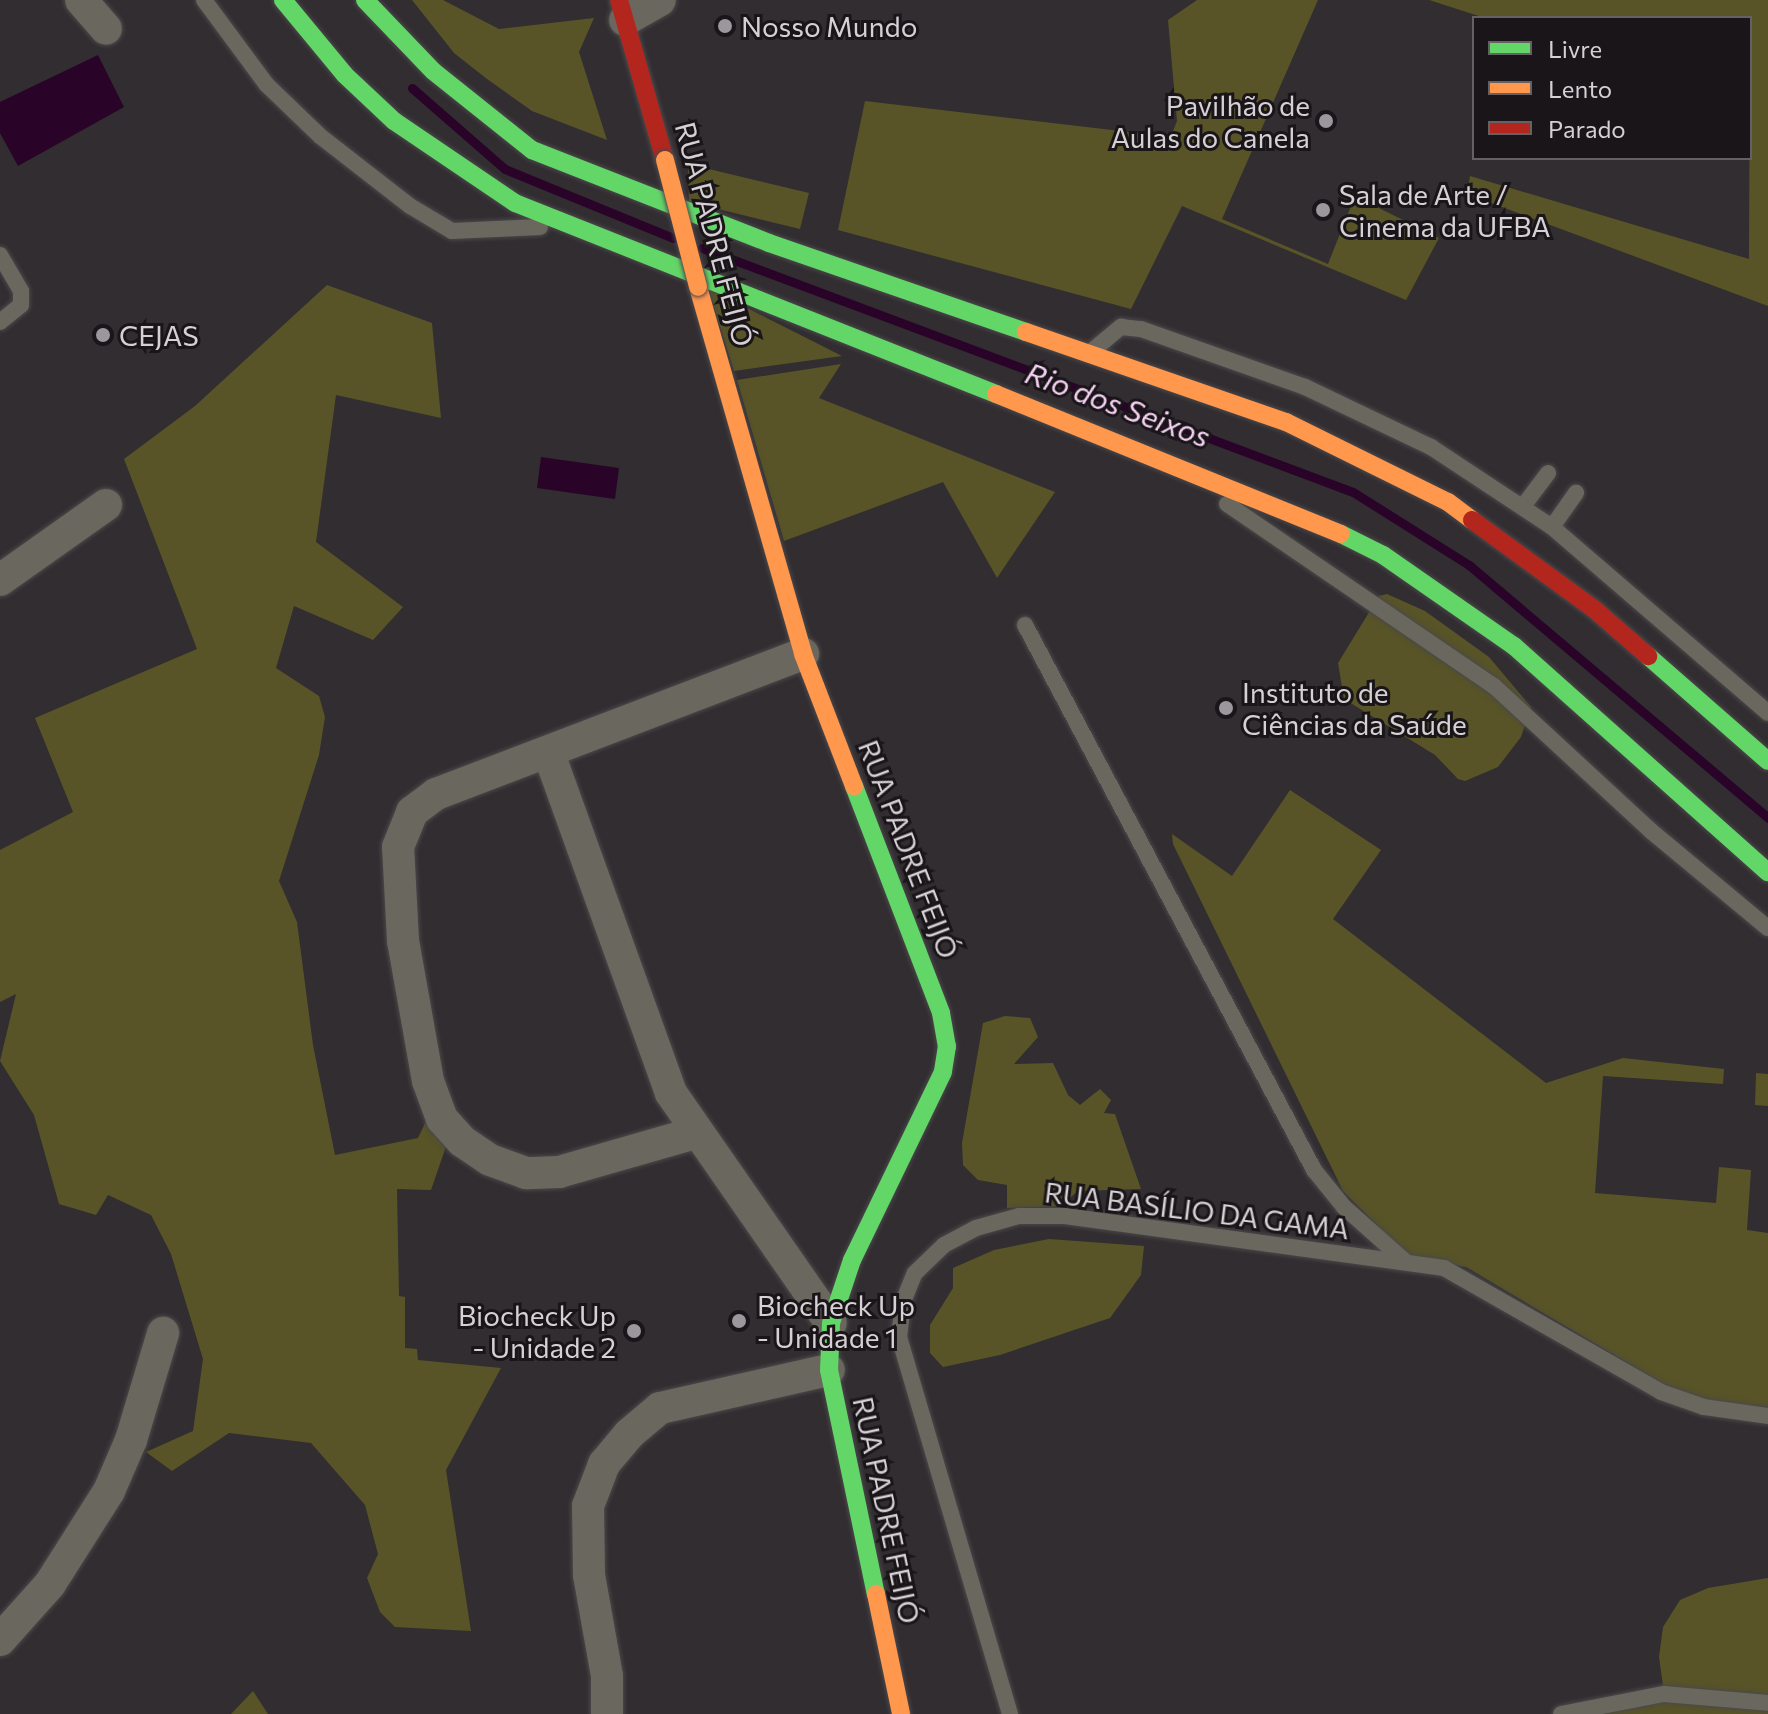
<!DOCTYPE html>
<html>
<head>
<meta charset="utf-8">
<style>
  body { margin:0 }
  #map { position:relative; width:1768px; height:1714px; overflow:hidden; background:#312d31; font-family:Commissioner,sans-serif }
  div>[style] { position:absolute }
  [style*='--x'] { left:calc(var(--x)*1px); top:calc(var(--y)*1px); width:calc(var(--w)*1px); rotate:calc(var(--a)*1deg) }
  .green>* { inset:0; background:#585427 }
  .water>* { inset:0; background:#290428 }
  .stream>* { height:9px; margin:-4.5px; padding:0 4.5px; transform-origin:4.5px; border-radius:4.5px; background:#290428 }
  .roads { filter:drop-shadow(0 0 2px #4b484a) drop-shadow(0 0 2px #4b484a) }
  .lane>* { height:16px; margin:-8px; padding:0 8px; transform-origin:8px; border-radius:8px; background:#6a685e }
  .street>* { height:32px; margin:-16px; padding:0 16px; transform-origin:16px; border-radius:16px; background:#6a685e }
  .fast>* { height:18px; margin:-9px; padding:0 9px; transform-origin:9px; border-radius:9px; background:#63d668 }
  .slow>* { height:18px; margin:-9px; padding:0 9px; transform-origin:9px; border-radius:9px; background:#ff974d }
  .jam>* { height:18px; margin:-9px; padding:0 9px; transform-origin:9px; border-radius:9px; background:#b3261e }
  .bridges { filter:drop-shadow(0 0 2px #4b484a) drop-shadow(0 0 2px #4b484a) }
  .slow-bridge>* { height:18px; margin:-9px; padding:0 9px; transform-origin:9px; border-radius:9px; background:#ff974d }
  .dots>* { width:22px; height:22px; translate:-50% -50%; box-sizing:border-box; border:4px solid #191518; border-radius:50% }
  span { translate:-50% -50%; white-space:nowrap; text-align:center; line-height:1.15; -webkit-text-stroke:6px #191518; paint-order:stroke }
  .poi-label { font-size:28px; color:#d6d0d5 }
  .left { translate:0 -50%; text-align:left }
  .right { translate:-100% -50%; text-align:right }
  .street-label { font-size:28px; color:#d6d0d5 }
  .water-label { font-size:30px; color:#f5d1f2; font-style:italic }
  .legend { position:absolute; left:1472px; top:16px; width:280px; height:144px; box-sizing:border-box; background:#191518; border:2px solid #656064; margin:0; padding:10px 14px; list-style:none; font-size:24px; color:#d6d0d5 }
  .legend li { display:flex; align-items:center; gap:16px; height:40px }
  .legend b { width:40px; border:2px solid #656064 }
</style>
</head>
<body>
<div id="map">
  <div class="green">
    <div style="clip-path:polygon(412px 0,443px 0,499px 29px,594px 18px,579px 52px,607px 140px,532px 111px,487px 79px,454px 53px)"></div>
    <div style="clip-path:polygon(1197px 0,1318px 0,1222px 219px,1328px 264px,1355px 196px,1439px 238px,1406px 300px,1182px 206px,1131px 309px,838px 230px,865px 101px,1163px 136px,1173px 131px,1177px 121px,1168px 20px)"></div>
    <div style="clip-path:polygon(1429px 0,1768px 0,1768px 306px,1467px 194px,1470px 176px,1749px 259px,1750px 18px,1485px 18px)"></div>
    <div style="clip-path:polygon(688px 164px,809px 193px,800px 229px,689px 202px)"></div>
    <div style="clip-path:polygon(327px 285px,432px 323px,441px 418px,336px 395px,316px 542px,403px 607px,373px 640px,294px 606px,276px 668px,319px 696px,325px 717px,319px 755px,279px 881px,297px 922px,313px 1045px,335px 1155px,418px 1138px,435px 1102px,451px 1132px,431px 1190px,397px 1189px,399px 1296px,405px 1297px,405px 1348px,417px 1349px,418px 1360px,501px 1368px,446px 1470px,471px 1631px,395px 1627px,380px 1612px,367px 1578px,378px 1554px,365px 1505px,311px 1443px,229px 1433px,172px 1471px,146px 1452px,193px 1431px,203px 1359px,171px 1254px,151px 1215px,108px 1195px,96px 1215px,59px 1204px,34px 1115px,0 1061px,16px 994px,0 1002px,0 850px,73px 812px,35px 718px,197px 649px,124px 459px,195px 406px)"></div>
    <div style="clip-path:polygon(708px 288px,842px 356px,734px 371px)"></div>
    <div style="clip-path:polygon(841px 364px,819px 398px,1055px 492px,997px 578px,943px 482px,784px 541px,737px 380px)"></div>
    <div style="clip-path:polygon(1387px 594px,1425px 611px,1489px 657px,1531px 707px,1521px 737px,1498px 767px,1465px 781px,1458px 779px,1435px 755px,1344px 699px,1338px 663px,1379px 596px)"></div>
    <div style="clip-path:polygon(1290px 790px,1381px 850px,1333px 919px,1546px 1083px,1623px 1058px,1724px 1069px,1723px 1084px,1603px 1076px,1595px 1193px,1716px 1203px,1719px 1167px,1751px 1170px,1747px 1230px,1768px 1233px,1768px 1408px,1709px 1400px,1670px 1388px,1466px 1267px,1410px 1258px,1343px 1191px,1173px 844px,1172px 834px,1232px 876px)"></div>
    <div style="clip-path:polygon(1005px 1016px,1030px 1018px,1038px 1037px,1014px 1064px,1053px 1063px,1068px 1095px,1080px 1105px,1100px 1089px,1111px 1100px,1104px 1113px,1115px 1114px,1141px 1189px,1078px 1191px,1060px 1206px,1007px 1208px,1007px 1185px,978px 1180px,963px 1165px,962px 1143px,983px 1023px)"></div>
    <div style="clip-path:polygon(1756px 1073px,1768px 1074px,1768px 1106px,1755px 1105px)"></div>
    <div style="clip-path:polygon(1049px 1239px,1144px 1246px,1141px 1275px,1110px 1318px,1000px 1355px,943px 1367px,930px 1353px,930px 1325px,953px 1288px,953px 1268px,994px 1250px)"></div>
    <div style="clip-path:polygon(1768px 1578px,1768px 1702px,1664px 1693px,1659px 1657px,1663px 1627px,1680px 1600px,1708px 1588px)"></div>
    <div style="clip-path:polygon(253px 1691px,268px 1714px,231px 1714px)"></div>
    <div style="clip-path:polygon(1640px 1698px,1768px 1705px,1768px 1714px,1605px 1714px)"></div>
  </div>
  <div class="water">
    <div style="clip-path:polygon(98px 55px,124px 107px,18px 166px,0 133px,0 102px)"></div>
    <div style="clip-path:polygon(541px 457px,619px 468px,615px 499px,537px 488px)"></div>
  </div>
  <div class="stream">
    <div style="--x:412;--y:88;--w:123;--a:41.1"></div>
    <div style="--x:505;--y:169;--w:182;--a:22.3"></div>
    <div style="--x:702;--y:248;--w:695;--a:20.55"></div>
    <div style="--x:1353;--y:492;--w:137;--a:32.2"></div>
    <div style="--x:1469;--y:565;--w:392;--a:40.2"></div>
  </div>
  <div class="roads">
    <div class="lane">
      <div style="--x:204;--y:0;--w:106;--a:53.5"></div>
      <div style="--x:267;--y:85;--w:74;--a:43.9"></div>
      <div style="--x:320;--y:136;--w:114;--a:37.9"></div>
      <div style="--x:410;--y:206;--w:49;--a:30.8"></div>
      <div style="--x:452;--y:231;--w:88;--a:-2.6"></div>
      <div style="--x:0;--y:255;--w:42;--a:59.7"></div>
      <div style="--x:21;--y:291;--w:14;--a:90"></div>
      <div style="--x:21;--y:305;--w:27;--a:141"></div>
      <div style="--x:1092;--y:351;--w:38;--a:-40"></div>
      <div style="--x:1121;--y:327;--w:20;--a:6"></div>
      <div style="--x:1141;--y:329;--w:174;--a:19.5"></div>
      <div style="--x:1305;--y:387;--w:140;--a:25.5"></div>
      <div style="--x:1431;--y:447;--w:145;--a:33.5"></div>
      <div style="--x:1552;--y:527;--w:285;--a:40.7"></div>
      <div style="--x:1227;--y:504;--w:323;--a:34.3"></div>
      <div style="--x:1494;--y:686;--w:214;--a:42.7"></div>
      <div style="--x:1651;--y:831;--w:152;--a:39.7"></div>
      <div style="--x:1524;--y:505;--w:40;--a:-53"></div>
      <div style="--x:1552;--y:527;--w:42;--a:-54.8"></div>
      <div style="--x:1025;--y:625;--w:617;--a:62.06"></div>
      <div style="--x:1314;--y:1170;--w:48;--a:51"></div>
      <div style="--x:1344;--y:1207;--w:84;--a:41.6"></div>
      <div style="--x:1010;--y:1714;--w:393;--a:-106.4"></div>
      <div style="--x:899;--y:1337;--w:35;--a:-83"></div>
      <div style="--x:903;--y:1302;--w:31;--a:-68"></div>
      <div style="--x:915;--y:1273;--w:40;--a:-44"></div>
      <div style="--x:944;--y:1245;--w:36;--a:-28"></div>
      <div style="--x:976;--y:1228;--w:45;--a:-15.6"></div>
      <div style="--x:1019;--y:1216;--w:46;--a:0"></div>
      <div style="--x:1065;--y:1216;--w:383;--a:7.8"></div>
      <div style="--x:1444;--y:1268;--w:250;--a:29.7"></div>
      <div style="--x:1661;--y:1392;--w:46;--a:19.2"></div>
      <div style="--x:1704;--y:1407;--w:65;--a:8"></div>
      <div style="--x:1561;--y:1714;--w:105;--a:-11"></div>
      <div style="--x:1664;--y:1694;--w:104;--a:4.9"></div>
    </div>
    <div class="street">
      <div style="--x:81;--y:0;--w:38;--a:49"></div>
      <div style="--x:625;--y:20;--w:40;--a:-29.7"></div>
      <div style="--x:0;--y:580;--w:130;--a:-35.3"></div>
      <div style="--x:549;--y:754;--w:360;--a:70.2"></div>
      <div style="--x:671;--y:1093;--w:280;--a:55.2"></div>
      <div style="--x:695;--y:1133;--w:141;--a:164"></div>
      <div style="--x:559;--y:1172;--w:33;--a:178"></div>
      <div style="--x:526;--y:1173;--w:38;--a:-160"></div>
      <div style="--x:490;--y:1160;--w:34;--a:-146"></div>
      <div style="--x:462;--y:1141;--w:30;--a:-132"></div>
      <div style="--x:442;--y:1119;--w:40;--a:-110.2"></div>
      <div style="--x:428;--y:1081;--w:142;--a:-100.1"></div>
      <div style="--x:403;--y:941;--w:94;--a:-93"></div>
      <div style="--x:398;--y:847;--w:38;--a:-68"></div>
      <div style="--x:412;--y:812;--w:30;--a:-37"></div>
      <div style="--x:436;--y:794;--w:393;--a:-20.9"></div>
      <div style="--x:0;--y:1640;--w:75;--a:-48.2"></div>
      <div style="--x:50;--y:1584;--w:110;--a:-57.6"></div>
      <div style="--x:109;--y:1491;--w:56;--a:-66.7"></div>
      <div style="--x:131;--y:1440;--w:112;--a:-73.3"></div>
      <div style="--x:607;--y:1714;--w:38;--a:-90"></div>
      <div style="--x:607;--y:1676;--w:103;--a:-100.1"></div>
      <div style="--x:589;--y:1575;--w:69;--a:-90.8"></div>
      <div style="--x:588;--y:1506;--w:45;--a:-69.1"></div>
      <div style="--x:604;--y:1464;--w:39;--a:-50"></div>
      <div style="--x:629;--y:1434;--w:40;--a:-40"></div>
      <div style="--x:660;--y:1408;--w:173;--a:-12.7"></div>
    </div>
    <div class="fast">
      <div style="--x:283;--y:0;--w:97;--a:50.4"></div>
      <div style="--x:345;--y:75;--w:67;--a:43.2"></div>
      <div style="--x:394;--y:121;--w:146;--a:34.1"></div>
      <div style="--x:515;--y:203;--w:518;--a:21.66"></div>
      <div style="--x:365;--y:0;--w:98;--a:46.2"></div>
      <div style="--x:433;--y:71;--w:127;--a:38.6"></div>
      <div style="--x:532;--y:150;--w:255;--a:21.4"></div>
      <div style="--x:769;--y:243;--w:272;--a:19.1"></div>
      <div style="--x:1341;--y:534;--w:47;--a:26.6"></div>
      <div style="--x:1383;--y:555;--w:160;--a:34.8"></div>
      <div style="--x:1514;--y:646;--w:340;--a:41.7"></div>
      <div style="--x:1648;--y:656;--w:159;--a:41.2"></div>
      <div style="--x:854;--y:786;--w:243;--a:69"></div>
      <div style="--x:941;--y:1013;--w:34;--a:80"></div>
      <div style="--x:947;--y:1046;--w:26;--a:99"></div>
      <div style="--x:943;--y:1072;--w:209;--a:115.8"></div>
      <div style="--x:852;--y:1260;--w:66;--a:108.4"></div>
      <div style="--x:831;--y:1323;--w:47;--a:92.4"></div>
      <div style="--x:829;--y:1370;--w:229;--a:78.2"></div>
    </div>
    <div class="slow">
      <div style="--x:698;--y:287;--w:382;--a:74"></div>
      <div style="--x:803;--y:654;--w:142;--a:68.9"></div>
      <div style="--x:1026;--y:332;--w:275;--a:19.1"></div>
      <div style="--x:1286;--y:422;--w:181;--a:26.3"></div>
      <div style="--x:1448;--y:502;--w:30;--a:37"></div>
      <div style="--x:996;--y:394;--w:372;--a:22.1"></div>
      <div style="--x:876;--y:1594;--w:123;--a:78.2"></div>
    </div>
    <div class="jam">
      <div style="--x:619;--y:0;--w:166;--a:74"></div>
      <div style="--x:1472;--y:520;--w:151;--a:36.1"></div>
      <div style="--x:1594;--y:609;--w:72;--a:41"></div>
    </div>
  </div>
  <div class="bridges">
    <div class="slow-bridge">
      <div style="--x:665;--y:160;--w:131;--a:75.4"></div>
    </div>
  </div>
  <div class="dots">
    <div style="left:725px;top:26px;background:#9c979c"></div>
    <div style="left:1326px;top:121px;background:#9c979c"></div>
    <div style="left:1323px;top:210px;background:#9c979c"></div>
    <div style="left:103px;top:335px;background:#9c979c"></div>
    <div style="left:1226px;top:708px;background:#9c979c"></div>
    <div style="left:739px;top:1321px;background:#9c979c"></div>
    <div style="left:634px;top:1331px;background:#9c979c"></div>
  </div>
  <div class="poi-label">
    <span class="left" style="left:741px;top:26px">Nosso Mundo</span>
    <span class="right" style="left:1310px;top:121px">Pavilhão de<br>Aulas do Canela</span>
    <span class="left" style="left:1339px;top:210px">Sala de Arte /<br>Cinema da UFBA</span>
    <span class="left" style="left:119px;top:335px">CEJAS</span>
    <span class="left" style="left:1242px;top:708px">Instituto de<br>Ciências da Saúde</span>
    <span class="left" style="left:757px;top:1321px">Biocheck Up<br>- Unidade 1</span>
    <span class="right" style="left:616px;top:1331px">Biocheck Up<br>- Unidade 2</span>
  </div>
  <div class="street-label">
    <span style="left:715px;top:234px;rotate:75deg">RUA PADRE FEIJÓ</span>
    <span style="left:909px;top:849px;rotate:69deg">RUA PADRE FEIJÓ</span>
    <span style="left:1197px;top:1210px;rotate:7deg">RUA BASÍLIO DA GAMA</span>
    <span style="left:887px;top:1510px;rotate:78deg">RUA PADRE FEIJÓ</span>
  </div>
  <div class="water-label">
    <span style="left:1118px;top:404px;rotate:20deg">Rio dos Seixos</span>
  </div>
  <ul class="legend">
  <li><b style="height:10px;background:#63d668"></b>Livre</li>
  <li><b style="height:10px;background:#ff974d"></b>Lento</li>
  <li><b style="height:10px;background:#b3261e"></b>Parado</li>
  </ul>
</div>
</body>
</html>
